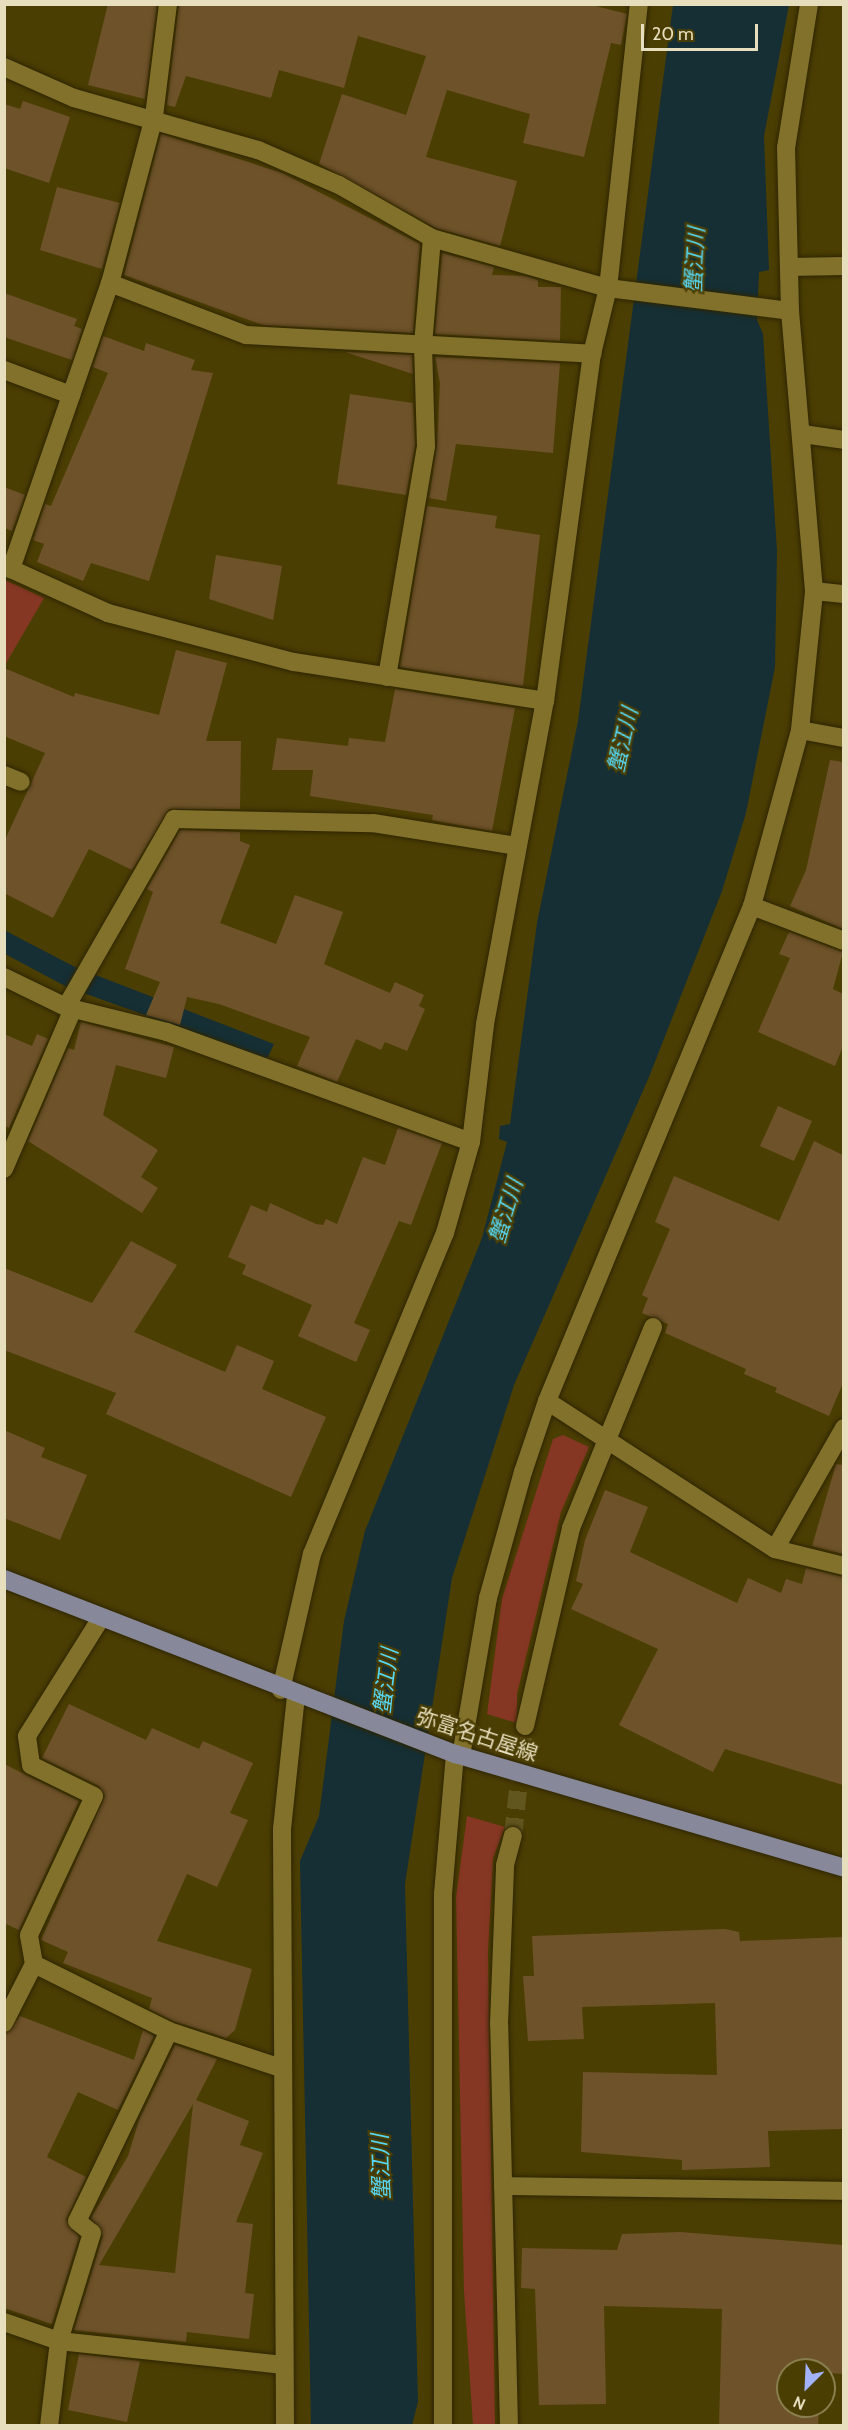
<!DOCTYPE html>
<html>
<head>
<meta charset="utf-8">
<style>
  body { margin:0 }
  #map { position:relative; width:848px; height:2430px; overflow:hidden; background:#4b3e03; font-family:Cabin,"Noto Sans JP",sans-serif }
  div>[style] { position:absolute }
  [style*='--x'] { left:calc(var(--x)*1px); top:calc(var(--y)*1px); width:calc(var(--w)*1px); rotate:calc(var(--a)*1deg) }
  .green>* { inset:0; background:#853723 }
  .water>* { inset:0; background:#152f35 }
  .building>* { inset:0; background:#6e522a }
  .minor-tunnel>* { height:18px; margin-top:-9px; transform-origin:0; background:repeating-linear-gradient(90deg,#62561f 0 18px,transparent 0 27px) }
  .roads { filter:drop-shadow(0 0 2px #2e2500) drop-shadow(0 0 2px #2e2500) }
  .minor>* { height:18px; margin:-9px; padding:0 9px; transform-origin:9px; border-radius:9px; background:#82712b }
  .major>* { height:18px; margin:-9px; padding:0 9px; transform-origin:9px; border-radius:9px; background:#87899a }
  span { translate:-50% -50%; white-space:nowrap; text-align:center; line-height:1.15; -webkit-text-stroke:4.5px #4b3e03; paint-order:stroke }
  .street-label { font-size:21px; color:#e7debd }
  .water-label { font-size:22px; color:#56d8f5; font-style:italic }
  .frame { position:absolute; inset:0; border:6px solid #e7debd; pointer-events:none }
  .north { position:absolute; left:776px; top:2358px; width:60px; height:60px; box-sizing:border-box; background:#4b3e03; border:2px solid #897e4d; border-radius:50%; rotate:204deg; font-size:16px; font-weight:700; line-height:24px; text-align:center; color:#e7debd }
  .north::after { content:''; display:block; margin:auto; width:21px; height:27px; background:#a3b2fd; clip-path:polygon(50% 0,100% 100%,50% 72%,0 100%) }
  .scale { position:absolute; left:641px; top:24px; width:117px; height:27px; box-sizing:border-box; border:3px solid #e7debd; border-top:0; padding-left:8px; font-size:18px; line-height:21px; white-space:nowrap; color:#e7debd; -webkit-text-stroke:4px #4b3e03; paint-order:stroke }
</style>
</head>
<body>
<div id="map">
  <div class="green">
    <div style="clip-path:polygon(5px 580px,44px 598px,5px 665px)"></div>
    <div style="clip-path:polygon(563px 1435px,589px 1447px,561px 1512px,517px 1694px,517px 1723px,487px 1714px,502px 1599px,553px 1439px)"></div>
    <div style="clip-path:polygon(467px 1816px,505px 1827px,493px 1858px,488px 1953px,495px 2426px,473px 2425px,464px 2291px,456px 1897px)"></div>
  </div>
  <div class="water">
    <div style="clip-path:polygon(673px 5px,789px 5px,764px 136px,769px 270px,759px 272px,757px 320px,763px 334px,777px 551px,775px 667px,746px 813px,722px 891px,649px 1077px,514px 1385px,452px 1578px,405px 1884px,418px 2402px,412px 2425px,311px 2426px,300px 1861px,319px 1816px,344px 1621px,365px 1531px,482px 1238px,507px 1142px,499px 1139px,500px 1126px,510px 1124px,537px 923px,578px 721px)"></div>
    <div style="clip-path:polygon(4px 930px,75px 967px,274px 1044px,267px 1059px,67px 987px,5px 954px)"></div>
  </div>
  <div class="building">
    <div style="clip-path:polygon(108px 4px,157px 4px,145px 99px,88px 85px)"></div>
    <div style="clip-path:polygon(179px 4px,588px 4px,627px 14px,621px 45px,611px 43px,584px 157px,523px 143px,530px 114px,447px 90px,426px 157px,517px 181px,500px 246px,436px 228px,319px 164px,342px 94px,406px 115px,426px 56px,358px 36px,344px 88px,279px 70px,271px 98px,186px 76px,175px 107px,167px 105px)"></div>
    <div style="clip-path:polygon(23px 101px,70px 117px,49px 183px,4px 168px,4px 104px,20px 109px)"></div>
    <div style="clip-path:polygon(161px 134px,282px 173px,420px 244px,413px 333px,263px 325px,124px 275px)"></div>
    <div style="clip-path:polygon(57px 187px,120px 203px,102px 269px,40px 250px)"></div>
    <div style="clip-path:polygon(442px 253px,494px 267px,492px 275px,525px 276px,538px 280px,538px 287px,561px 287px,560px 341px,435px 334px)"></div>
    <div style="clip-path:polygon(4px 293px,77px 319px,74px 326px,82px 329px,72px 360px,4px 337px)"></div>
    <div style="clip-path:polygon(103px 336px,144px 351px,146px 343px,195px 360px,191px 370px,213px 373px,149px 581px,91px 563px,83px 581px,37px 562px,44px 544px,33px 540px,45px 504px,51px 506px,108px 373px,93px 367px)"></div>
    <div style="clip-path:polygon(345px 352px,412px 355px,413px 374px)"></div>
    <div style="clip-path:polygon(435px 357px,560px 363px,553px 453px,456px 444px,446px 501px,429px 498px,437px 446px,440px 383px)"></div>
    <div style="clip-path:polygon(350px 394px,413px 403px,415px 445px,406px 495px,337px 484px)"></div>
    <div style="clip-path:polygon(4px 487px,25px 495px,12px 531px,4px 528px)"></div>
    <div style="clip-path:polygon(427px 506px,497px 516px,495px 528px,540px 535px,523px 686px,400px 667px)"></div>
    <div style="clip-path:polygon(216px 555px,282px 566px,273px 620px,209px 599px)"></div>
    <div style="clip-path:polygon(176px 650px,227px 663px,206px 741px,241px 741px,240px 809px,169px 809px,132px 870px,89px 849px,53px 918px,4px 893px,4px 842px,45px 753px,4px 736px,4px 668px,74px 697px,75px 693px,159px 715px)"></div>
    <div style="clip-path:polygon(395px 689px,515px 708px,492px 831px,432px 820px,433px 815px,310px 796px,313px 770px,272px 770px,277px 738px,348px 746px,349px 738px,385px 742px)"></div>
    <div style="clip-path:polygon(830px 760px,843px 762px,843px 929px,790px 906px,806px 870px)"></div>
    <div style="clip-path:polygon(180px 830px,240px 832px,240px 841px,250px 845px,220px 923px,276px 944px,295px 895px,343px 912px,324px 964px,390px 993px,395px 982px,424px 995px,419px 1006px,425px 1009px,407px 1051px,385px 1042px,381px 1050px,356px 1039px,337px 1082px,297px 1066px,310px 1037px,219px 1004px,187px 997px,180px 1025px,146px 1015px,160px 982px,125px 969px,153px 892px,147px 889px)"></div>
    <div style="clip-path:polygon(789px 932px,843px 952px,833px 989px,843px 994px,843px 1046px,835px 1066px,758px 1032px,790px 958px,779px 954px)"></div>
    <div style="clip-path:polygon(81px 1022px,174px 1047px,166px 1078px,116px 1065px,103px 1115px,158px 1150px,141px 1177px,158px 1188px,142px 1213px,28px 1141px,68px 1048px,74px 1050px)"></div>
    <div style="clip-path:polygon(4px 1034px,32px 1046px,37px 1034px,48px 1039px,9px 1128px,4px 1125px)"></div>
    <div style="clip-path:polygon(778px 1106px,812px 1121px,794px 1161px,760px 1146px)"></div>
    <div style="clip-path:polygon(398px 1128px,442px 1143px,411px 1225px,399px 1221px,354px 1323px,370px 1330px,356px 1362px,298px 1336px,312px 1305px,242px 1274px,246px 1265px,228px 1257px,251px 1205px,267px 1212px,270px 1203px,316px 1224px,323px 1225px,326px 1219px,337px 1224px,363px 1157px,385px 1165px)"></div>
    <div style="clip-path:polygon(814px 1141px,843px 1155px,843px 1383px,829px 1416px,775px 1392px,777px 1388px,744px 1374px,746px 1369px,665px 1333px,668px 1324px,642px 1313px,648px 1298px,642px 1295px,670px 1229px,655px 1222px,674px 1176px,779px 1221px)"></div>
    <div style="clip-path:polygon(131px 1241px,177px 1265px,134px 1332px,225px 1372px,237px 1345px,274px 1361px,262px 1389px,326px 1417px,291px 1497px,106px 1414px,116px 1393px,4px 1350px,4px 1268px,92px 1303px)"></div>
    <div style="clip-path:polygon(4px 1430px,45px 1448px,41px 1457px,87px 1475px,60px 1540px,4px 1518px)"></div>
    <div style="clip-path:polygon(836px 1464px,843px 1465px,843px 1554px,812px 1546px)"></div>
    <div style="clip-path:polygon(605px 1490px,648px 1507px,630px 1552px,737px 1603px,748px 1578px,781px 1593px,786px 1579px,802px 1584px,806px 1568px,843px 1577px,843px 1785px,725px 1749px,713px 1772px,619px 1725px,658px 1649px,571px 1609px,583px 1584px,576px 1581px,585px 1540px)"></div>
    <div style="clip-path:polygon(69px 1704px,146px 1740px,152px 1728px,199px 1749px,203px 1741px,253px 1763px,230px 1813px,248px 1820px,217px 1887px,187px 1874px,157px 1941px,252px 1969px,235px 2030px,226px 2038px,173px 2021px,149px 2009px,152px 1998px,63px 1963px,68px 1952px,41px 1940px,105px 1796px,99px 1786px,42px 1758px)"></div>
    <div style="clip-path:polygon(4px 1764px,79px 1801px,19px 1930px,4px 1923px)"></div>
    <div style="clip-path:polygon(725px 1929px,739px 1932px,740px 1941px,843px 1937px,843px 2129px,768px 2131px,770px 2167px,682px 2170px,682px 2160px,581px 2152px,583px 2072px,717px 2075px,715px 2003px,582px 2007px,584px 2039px,528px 2041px,523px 1976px,534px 1976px,532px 1936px)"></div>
    <div style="clip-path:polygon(20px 2016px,134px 2060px,143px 2030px,154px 2036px,118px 2110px,78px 2092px,47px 2157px,86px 2177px,66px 2220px,79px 2237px,52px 2324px,4px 2308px,4px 2034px)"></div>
    <div style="clip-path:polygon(evenodd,175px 2045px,217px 2059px,196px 2100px,249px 2121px,240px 2145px,263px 2153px,236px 2222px,253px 2224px,245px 2293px,254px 2294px,249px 2339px,187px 2332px,186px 2342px,74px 2330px,103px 2236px,91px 2218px,128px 2156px,139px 2120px,175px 2045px,193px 2104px,175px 2273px,99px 2265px,136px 2202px,193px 2104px)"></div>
    <div style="clip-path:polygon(680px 2232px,843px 2245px,843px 2374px,788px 2370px,788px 2406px,819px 2406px,818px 2426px,719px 2426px,722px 2309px,604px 2306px,606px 2404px,539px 2405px,535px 2289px,521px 2288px,522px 2248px,617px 2250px,622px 2234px)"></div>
    <div style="clip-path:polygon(79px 2354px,140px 2361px,127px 2422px,68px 2410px)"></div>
  </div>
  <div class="minor-tunnel">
    <div style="--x:513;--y:1836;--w:111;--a:-83.8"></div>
  </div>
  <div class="roads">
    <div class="minor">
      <div style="--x:168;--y:4;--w:114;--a:97.1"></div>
      <div style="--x:154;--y:117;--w:172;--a:104.8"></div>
      <div style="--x:110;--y:283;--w:303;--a:109.1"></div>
      <div style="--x:11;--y:569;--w:107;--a:24.4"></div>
      <div style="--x:108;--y:613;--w:192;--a:14.8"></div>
      <div style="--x:294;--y:662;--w:254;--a:8.8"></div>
      <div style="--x:4;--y:67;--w:77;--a:23.9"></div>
      <div style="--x:74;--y:98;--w:191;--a:15.8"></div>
      <div style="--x:258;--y:150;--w:88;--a:23.4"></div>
      <div style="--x:339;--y:185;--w:107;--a:29.7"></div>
      <div style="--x:432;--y:238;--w:183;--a:15.9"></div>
      <div style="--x:608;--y:288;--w:183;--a:7.2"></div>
      <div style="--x:789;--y:267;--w:55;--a:-1"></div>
      <div style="--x:110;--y:283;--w:146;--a:20.9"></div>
      <div style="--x:246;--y:335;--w:347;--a:3.1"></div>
      <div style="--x:4;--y:370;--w:72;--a:20.5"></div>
      <div style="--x:803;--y:434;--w:41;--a:8.3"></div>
      <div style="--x:814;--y:591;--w:30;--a:6"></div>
      <div style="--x:387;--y:677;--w:234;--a:-80.4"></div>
      <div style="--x:426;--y:446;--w:101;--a:-91.7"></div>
      <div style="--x:423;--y:345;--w:107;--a:-85.2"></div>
      <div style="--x:800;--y:730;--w:45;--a:10.3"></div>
      <div style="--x:4;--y:775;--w:18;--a:22"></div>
      <div style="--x:752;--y:906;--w:98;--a:20.8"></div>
      <div style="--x:4;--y:977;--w:69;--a:25.8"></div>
      <div style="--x:66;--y:1007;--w:104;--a:13.9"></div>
      <div style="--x:167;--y:1032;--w:323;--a:19.9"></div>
      <div style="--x:66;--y:1007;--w:217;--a:-60.1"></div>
      <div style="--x:174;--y:819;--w:199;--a:1.2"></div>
      <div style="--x:373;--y:823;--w:145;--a:9.1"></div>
      <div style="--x:4;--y:1169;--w:174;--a:-66.7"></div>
      <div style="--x:547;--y:1401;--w:272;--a:33"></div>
      <div style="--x:844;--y:1428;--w:139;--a:119.7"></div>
      <div style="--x:775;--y:1549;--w:71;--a:13.8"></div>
      <div style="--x:281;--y:1690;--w:139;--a:-77.2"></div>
      <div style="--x:312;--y:1554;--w:347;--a:-67.5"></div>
      <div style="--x:445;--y:1233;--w:95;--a:-74.1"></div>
      <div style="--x:471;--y:1142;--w:119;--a:-83.2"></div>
      <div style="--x:485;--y:1024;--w:329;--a:-79.5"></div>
      <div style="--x:545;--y:701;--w:350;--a:-82.3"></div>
      <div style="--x:592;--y:354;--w:68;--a:-76.4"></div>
      <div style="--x:608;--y:288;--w:286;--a:-83.8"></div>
      <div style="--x:525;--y:1726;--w:203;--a:-76.9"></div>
      <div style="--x:571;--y:1528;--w:217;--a:-67.8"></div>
      <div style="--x:461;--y:1756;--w:160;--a:-80.3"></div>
      <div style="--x:488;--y:1598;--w:131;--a:-74.5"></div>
      <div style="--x:523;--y:1472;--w:75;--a:-71.3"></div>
      <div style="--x:547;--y:1401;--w:536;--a:-67.5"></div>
      <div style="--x:752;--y:906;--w:182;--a:-74.7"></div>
      <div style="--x:800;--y:730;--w:140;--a:-84.2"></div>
      <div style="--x:814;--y:591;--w:281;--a:-94.9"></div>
      <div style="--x:790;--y:311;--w:163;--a:-91.4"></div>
      <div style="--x:786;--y:148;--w:146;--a:-80.9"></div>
      <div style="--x:34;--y:1964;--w:151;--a:26.4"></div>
      <div style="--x:169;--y:2031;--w:118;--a:18.3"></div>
      <div style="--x:4;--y:2023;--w:66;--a:-63"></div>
      <div style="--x:34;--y:1964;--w:29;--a:-100"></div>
      <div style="--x:29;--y:1935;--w:153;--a:-64.9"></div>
      <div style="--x:94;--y:1796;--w:70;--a:-153.8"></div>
      <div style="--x:31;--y:1765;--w:29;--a:-98"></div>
      <div style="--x:27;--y:1736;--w:139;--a:-57.9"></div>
      <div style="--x:169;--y:2031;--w:211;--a:115.8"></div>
      <div style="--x:77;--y:2221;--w:19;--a:39"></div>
      <div style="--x:92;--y:2233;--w:113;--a:107"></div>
      <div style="--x:59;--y:2341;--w:226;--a:6.1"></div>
      <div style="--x:503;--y:2186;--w:341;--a:0.8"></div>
      <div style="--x:4;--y:2322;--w:58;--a:19.1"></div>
      <div style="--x:59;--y:2341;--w:86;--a:96.7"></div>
      <div style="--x:285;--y:2426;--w:597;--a:-90.29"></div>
      <div style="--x:282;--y:1829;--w:134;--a:-84"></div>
      <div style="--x:443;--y:2426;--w:532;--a:-90"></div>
      <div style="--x:443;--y:1894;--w:141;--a:-85.1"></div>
      <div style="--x:509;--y:2426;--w:402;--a:-91.4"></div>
      <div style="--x:499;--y:2024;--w:159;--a:-87.8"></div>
      <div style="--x:505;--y:1865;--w:30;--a:-75"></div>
    </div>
    <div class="major">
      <div style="--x:4;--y:1579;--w:484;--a:21.2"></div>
      <div style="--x:455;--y:1754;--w:405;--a:16.3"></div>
    </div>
  </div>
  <div class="street-label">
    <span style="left:477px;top:1735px;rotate:18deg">弥富名古屋線</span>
  </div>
  <div class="water-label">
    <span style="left:695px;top:260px;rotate:-87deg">蟹江川</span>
    <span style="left:623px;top:740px;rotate:-77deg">蟹江川</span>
    <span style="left:506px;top:1211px;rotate:-73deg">蟹江川</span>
    <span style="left:386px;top:1681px;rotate:-83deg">蟹江川</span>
    <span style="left:381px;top:2167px;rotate:-92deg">蟹江川</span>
  </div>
  <div class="frame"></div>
  <div class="north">N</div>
  <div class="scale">20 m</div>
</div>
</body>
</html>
